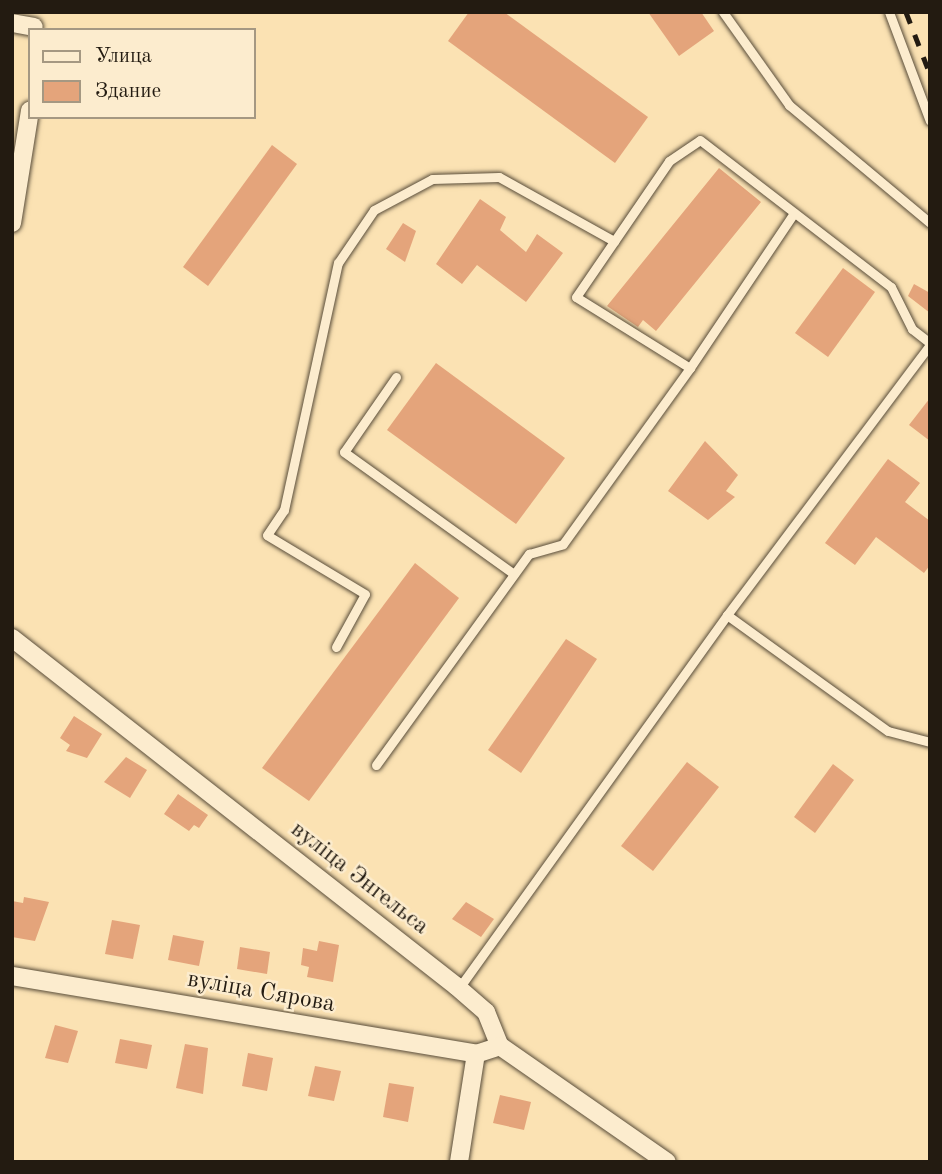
<!DOCTYPE html>
<html>
<head>
<meta charset="utf-8">
<style>
  body { margin:0 }
  #map { position:relative; width:942px; height:1174px; overflow:hidden; background:#fbe2b3; font-family:"Old Standard TT",serif }
  div>[style] { position:absolute }
  [style*='--x'] { left:calc(var(--x)*1px); top:calc(var(--y)*1px); width:calc(var(--w)*1px); rotate:calc(var(--a)*1deg) }
  .building>* { inset:0; background:#e4a47b }
  .roads { filter:drop-shadow(0 0 2px #594d3a) drop-shadow(0 0 2px #594d3a) }
  .service>* { height:9px; margin:-4.5px; padding:0 4.5px; transform-origin:4.5px; border-radius:4.5px; background:#fcecce }
  .minor>* { height:18px; margin:-9px; padding:0 9px; transform-origin:9px; border-radius:9px; background:#fcecce }
  .rail>* { height:5px; margin-top:-2.5px; transform-origin:0; background:repeating-linear-gradient(90deg,#231b11 0 12px,transparent 0 24px) }
  span { translate:-50% -50%; white-space:nowrap; text-align:center; line-height:1.15; -webkit-text-stroke:5px #fcecce; paint-order:stroke }
  .street-label { font-size:24px; color:#231b11 }
  .frame { position:absolute; inset:0; border:14px solid #231b11; pointer-events:none }
  .legend { position:absolute; left:28px; top:28px; width:228px; height:91px; box-sizing:border-box; background:#fcecce; border:2px solid #a59882; margin:0; padding:9px 12px; list-style:none; font-size:21px; color:#231b11 }
  .legend li { display:flex; align-items:center; gap:14px; height:35px }
  .legend b { width:35px; border:2px solid #a59882 }
</style>
</head>
<body>
<div id="map">
  <div class="building">
    <div style="clip-path:polygon(469px 12px,504px 12px,648px 117px,615px 163px,448px 41px)"></div>
    <div style="clip-path:polygon(648px 12px,701px 12px,714px 31px,679px 56px)"></div>
    <div style="clip-path:polygon(272px 145px,297px 164px,208px 286px,183px 267px)"></div>
    <div style="clip-path:polygon(719px 168px,761px 202px,656px 331px,643px 320px,638px 327px,607px 306px)"></div>
    <div style="clip-path:polygon(480px 199px,506px 217px,500px 230px,526px 252px,537px 234px,563px 253px,526px 302px,477px 265px,462px 284px,436px 264px)"></div>
    <div style="clip-path:polygon(403px 223px,416px 231px,405px 262px,386px 249px)"></div>
    <div style="clip-path:polygon(843px 268px,875px 292px,828px 357px,795px 333px)"></div>
    <div style="clip-path:polygon(914px 284px,930px 293px,930px 313px,908px 296px)"></div>
    <div style="clip-path:polygon(436px 363px,565px 458px,516px 524px,387px 430px)"></div>
    <div style="clip-path:polygon(930px 398px,930px 441px,909px 425px)"></div>
    <div style="clip-path:polygon(705px 441px,738px 475px,726px 491px,735px 497px,708px 520px,668px 491px)"></div>
    <div style="clip-path:polygon(888px 459px,920px 483px,905px 502px,930px 521px,930px 565px,924px 573px,876px 537px,855px 565px,825px 543px)"></div>
    <div style="clip-path:polygon(415px 563px,459px 598px,309px 801px,262px 768px)"></div>
    <div style="clip-path:polygon(566px 639px,597px 659px,521px 773px,488px 750px)"></div>
    <div style="clip-path:polygon(74px 716px,102px 734px,87px 758px,66px 751px,70px 745px,60px 738px)"></div>
    <div style="clip-path:polygon(126px 757px,147px 770px,130px 798px,104px 782px)"></div>
    <div style="clip-path:polygon(687px 762px,719px 787px,653px 871px,621px 846px)"></div>
    <div style="clip-path:polygon(833px 764px,854px 780px,815px 833px,794px 817px)"></div>
    <div style="clip-path:polygon(178px 794px,208px 815px,199px 828px,194px 825px,189px 831px,164px 814px)"></div>
    <div style="clip-path:polygon(24px 897px,49px 902px,35px 941px,12px 937px,12px 901px,23px 903px)"></div>
    <div style="clip-path:polygon(466px 902px,494px 919px,481px 937px,452px 919px)"></div>
    <div style="clip-path:polygon(112px 920px,140px 925px,133px 959px,105px 954px)"></div>
    <div style="clip-path:polygon(173px 935px,204px 941px,199px 966px,168px 960px)"></div>
    <div style="clip-path:polygon(319px 941px,339px 945px,333px 982px,307px 977px,309px 967px,301px 965px,303px 948px,317px 951px)"></div>
    <div style="clip-path:polygon(240px 947px,270px 952px,267px 974px,237px 969px)"></div>
    <div style="clip-path:polygon(55px 1025px,78px 1031px,68px 1063px,45px 1058px)"></div>
    <div style="clip-path:polygon(120px 1039px,152px 1045px,147px 1069px,115px 1063px)"></div>
    <div style="clip-path:polygon(185px 1044px,208px 1048px,203px 1094px,176px 1088px)"></div>
    <div style="clip-path:polygon(248px 1053px,273px 1058px,267px 1091px,242px 1086px)"></div>
    <div style="clip-path:polygon(315px 1066px,341px 1071px,334px 1101px,308px 1096px)"></div>
    <div style="clip-path:polygon(389px 1083px,414px 1087px,408px 1122px,383px 1117px)"></div>
    <div style="clip-path:polygon(500px 1095px,531px 1102px,524px 1130px,493px 1123px)"></div>
  </div>
  <div class="roads">
    <div class="service">
      <div style="--x:723;--y:12;--w:114;--a:54.6"></div>
      <div style="--x:789;--y:105;--w:184;--a:39.9"></div>
      <div style="--x:889;--y:12;--w:116;--a:69.4"></div>
      <div style="--x:794;--y:213;--w:187;--a:123.9"></div>
      <div style="--x:690;--y:368;--w:134;--a:-148.1"></div>
      <div style="--x:576;--y:297;--w:165;--a:-55.6"></div>
      <div style="--x:669;--y:161;--w:37;--a:-34"></div>
      <div style="--x:700;--y:140;--w:241;--a:37.6"></div>
      <div style="--x:891;--y:287;--w:47;--a:63.4"></div>
      <div style="--x:912;--y:329;--w:23;--a:38"></div>
      <div style="--x:396;--y:377;--w:91;--a:124.7"></div>
      <div style="--x:344;--y:452;--w:209;--a:35.7"></div>
      <div style="--x:727;--y:615;--w:338;--a:-53.1"></div>
      <div style="--x:336;--y:647;--w:60;--a:-61.3"></div>
      <div style="--x:365;--y:594;--w:114;--a:-149"></div>
      <div style="--x:267;--y:535;--w:30;--a:-56"></div>
      <div style="--x:284;--y:510;--w:253;--a:-77.7"></div>
      <div style="--x:338;--y:263;--w:64;--a:-55.8"></div>
      <div style="--x:374;--y:210;--w:66;--a:-28.1"></div>
      <div style="--x:432;--y:179;--w:67;--a:-1.7"></div>
      <div style="--x:499;--y:177;--w:132;--a:29.1"></div>
      <div style="--x:376;--y:765;--w:261;--a:-54.1"></div>
      <div style="--x:529;--y:554;--w:35;--a:-16"></div>
      <div style="--x:563;--y:544;--w:217;--a:-54.2"></div>
      <div style="--x:459;--y:988;--w:459;--a:-54.3"></div>
      <div style="--x:727;--y:615;--w:198;--a:35.8"></div>
      <div style="--x:888;--y:731;--w:43;--a:14.7"></div>
    </div>
    <div class="minor">
      <div style="--x:12;--y:23;--w:22;--a:10"></div>
      <div style="--x:12;--y:223;--w:114;--a:-80.9"></div>
      <div style="--x:12;--y:638;--w:564;--a:38.09"></div>
      <div style="--x:456;--y:986;--w:40;--a:41"></div>
      <div style="--x:486;--y:1012;--w:37;--a:68"></div>
      <div style="--x:500;--y:1046;--w:203;--a:34.8"></div>
      <div style="--x:12;--y:976;--w:471;--a:9.5"></div>
      <div style="--x:476;--y:1054;--w:25;--a:-18"></div>
      <div style="--x:459;--y:1162;--w:109;--a:-81.1"></div>
    </div>
  </div>
  <div class="rail">
    <div style="--x:906;--y:12;--w:66;--a:68.8"></div>
  </div>
  <div class="street-label">
    <span style="left:359px;top:879px;rotate:38deg">вуліца Энгельса</span>
    <span style="left:261px;top:993px;rotate:10deg">вуліца Сярова</span>
  </div>
  <div class="frame"></div>
  <ul class="legend">
  <li><b style="height:9px;background:#fcecce"></b>Улица</li>
  <li><b style="height:19px;background:#e4a47b"></b>Здание</li>
  </ul>
</div>
</body>
</html>
